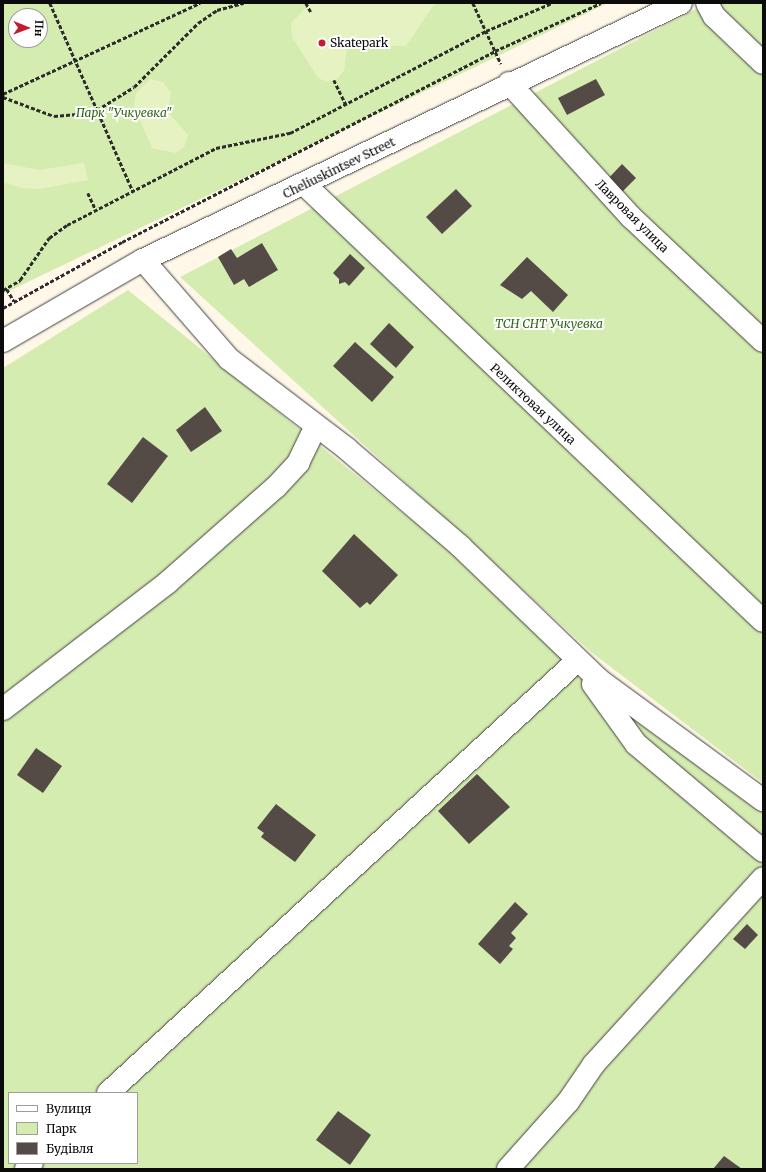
<!DOCTYPE html>
<html>
<head>
<meta charset="utf-8">
<style>
  body { margin:0 }
  #map { position:relative; width:766px; height:1172px; overflow:hidden; background:#fff8e9; font-family:Merriweather,serif }
  div>[style] { position:absolute }
  [style*='--x'] { left:calc(var(--x)*1px); top:calc(var(--y)*1px); width:calc(var(--w)*1px); rotate:calc(var(--a)*1deg) }
  .green>* { inset:0; background:#d5ecb0 }
  .pitch>* { inset:0; background:#e6f2c2 }
  .building>* { inset:0; background:#544b47 }
  .path>* { height:2.5px; margin-top:-1.25px; transform-origin:0; background:repeating-linear-gradient(90deg,#2d2d2d 0 4px,transparent 0 6px) }
  .roads { filter:drop-shadow(0 0 1px #3e3e3e) drop-shadow(0 0 1px #3e3e3e) }
  .minor>* { height:22px; margin:-11px; padding:0 11px; transform-origin:11px; border-radius:11px; background:#fff }
  .dots>* { width:11px; height:11px; translate:-50% -50%; box-sizing:border-box; border:2px solid #fff; border-radius:50% }
  span { translate:-50% -50%; white-space:nowrap; text-align:center; line-height:1.15; -webkit-text-stroke:4px #fff; paint-order:stroke }
  .poi-label { font-size:12px; color:#0b0b0b }
  .left { translate:0 -50%; text-align:left }
  .park-label { font-size:12px; color:#2f6618; font-style:italic }
  .street-label { font-size:12px; color:#0b0b0b }
  .frame { position:absolute; inset:0; border:4px solid #0b0b0b; pointer-events:none }
  .legend { position:absolute; left:8px; top:1092px; width:130px; height:72px; box-sizing:border-box; background:#fff; border:1px solid #9d9d9d; margin:0; padding:5px 7px; list-style:none; font-size:12px; color:#0b0b0b }
  .legend li { display:flex; align-items:center; gap:8px; height:20px }
  .legend b { width:20px; border:1px solid #9d9d9d }
  .north { position:absolute; left:8px; top:8px; width:40px; height:40px; box-sizing:border-box; background:#fff; border:1px solid #9d9d9d; border-radius:50%; rotate:91deg; font-size:11px; font-weight:700; line-height:16px; text-align:center; color:#0b0b0b }
  .north::after { content:''; display:block; margin:auto; width:14px; height:18px; background:#c41a32; clip-path:polygon(50% 0,100% 100%,50% 72%,0 100%) }
</style>
</head>
<body>
<div id="map">
  <div class="green">
    <div style="clip-path:polygon(evenodd,3px 3px,608px 3px,3px 294px,3px 3px,16px 16px,40px 16px,40px 40px,16px 40px,16px 16px)"></div>
    <div style="clip-path:polygon(708px 3px,763px 3px,763px 783px,591px 652px,180px 277px)"></div>
    <div style="clip-path:polygon(evenodd,128px 290px,763px 805px,763px 1169px,3px 1169px,3px 368px,128px 290px,9px 1093px,137px 1093px,137px 1163px,9px 1163px,9px 1093px)"></div>
  </div>
  <div class="pitch">
    <div style="clip-path:polygon(311px 3px,435px 3px,406px 46px,392px 46px,379px 39px,351px 38px,347px 46px,344px 71px,337px 79px,327px 82px,318px 78px,292px 37px,291px 23px)"></div>
    <div style="clip-path:polygon(150px 79px,163px 82px,171px 93px,168px 112px,188px 135px,184px 147px,176px 153px,152px 148px,134px 106px,136px 93px)"></div>
    <div style="clip-path:polygon(3px 163px,39px 170px,84px 163px,88px 180px,39px 189px,21px 188px,3px 182px)"></div>
  </div>
  <div class="building">
    <div style="clip-path:polygon(596px 79px,605px 95px,567px 115px,558px 98px)"></div>
    <div style="clip-path:polygon(622px 164px,636px 178px,619px 195px,605px 182px)"></div>
    <div style="clip-path:polygon(456px 189px,472px 206px,442px 234px,426px 217px)"></div>
    <div style="clip-path:polygon(262px 243px,278px 270px,249px 287px,244px 279px,234px 285px,218px 257px,231px 249px,237px 258px)"></div>
    <div style="clip-path:polygon(350px 254px,365px 268px,349px 286px,345px 282px,339px 284px,339px 279px,333px 273px)"></div>
    <div style="clip-path:polygon(527px 257px,568px 295px,553px 312px,531px 291px,522px 299px,500px 285px)"></div>
    <div style="clip-path:polygon(389px 323px,414px 347px,396px 368px,370px 344px)"></div>
    <div style="clip-path:polygon(355px 342px,394px 377px,372px 402px,333px 366px)"></div>
    <div style="clip-path:polygon(205px 407px,222px 431px,191px 452px,176px 430px)"></div>
    <div style="clip-path:polygon(143px 437px,168px 456px,132px 503px,107px 484px)"></div>
    <div style="clip-path:polygon(354px 534px,398px 575px,370px 605px,367px 602px,360px 608px,322px 571px)"></div>
    <div style="clip-path:polygon(36px 748px,62px 766px,43px 793px,17px 775px)"></div>
    <div style="clip-path:polygon(477px 774px,510px 807px,469px 844px,438px 811px)"></div>
    <div style="clip-path:polygon(276px 804px,316px 835px,295px 862px,261px 837px,264px 833px,257px 828px)"></div>
    <div style="clip-path:polygon(515px 902px,528px 914px,511px 933px,516px 938px,509px 946px,513px 949px,500px 964px,478px 944px)"></div>
    <div style="clip-path:polygon(747px 924px,758px 935px,745px 949px,733px 939px)"></div>
    <div style="clip-path:polygon(338px 1111px,371px 1135px,350px 1165px,316px 1140px)"></div>
    <div style="clip-path:polygon(724px 1156px,742px 1169px,713px 1169px)"></div>
  </div>
  <div class="path">
    <div style="--x:50;--y:3;--w:206;--a:66.2"></div>
    <div style="--x:306;--y:3;--w:10;--a:61"></div>
    <div style="--x:473;--y:3;--w:67;--a:65.3"></div>
    <div style="--x:334;--y:80;--w:28;--a:64"></div>
    <div style="--x:3;--y:94;--w:217;--a:-24.8"></div>
    <div style="--x:3;--y:97;--w:54;--a:20.4"></div>
    <div style="--x:54;--y:116;--w:38;--a:-5"></div>
    <div style="--x:92;--y:113;--w:49;--a:-31.8"></div>
    <div style="--x:134;--y:87;--w:91;--a:-45"></div>
    <div style="--x:198;--y:23;--w:23;--a:-34"></div>
    <div style="--x:217;--y:10;--w:28;--a:-15"></div>
    <div style="--x:88;--y:193;--w:19;--a:65"></div>
    <div style="--x:7;--y:289;--w:14;--a:60"></div>
    <div style="--x:3;--y:290;--w:20;--a:-30"></div>
    <div style="--x:20;--y:280;--w:51;--a:-55.4"></div>
    <div style="--x:49;--y:238;--w:22;--a:-36"></div>
    <div style="--x:67;--y:225;--w:168;--a:-27.3"></div>
    <div style="--x:216;--y:148;--w:76;--a:-11.5"></div>
    <div style="--x:290;--y:133;--w:221;--a:-27.5"></div>
    <div style="--x:486;--y:31;--w:72;--a:-23"></div>
    <div style="--x:3;--y:308;--w:136;--a:-29"></div>
    <div style="--x:122;--y:242;--w:419;--a:-27.1"></div>
    <div style="--x:495;--y:51;--w:116;--a:-24.4"></div>
  </div>
  <div class="roads">
    <div class="minor">
      <div style="--x:707;--y:3;--w:15;--a:62"></div>
      <div style="--x:714;--y:16;--w:68;--a:43.8"></div>
      <div style="--x:509;--y:83;--w:181;--a:47.7"></div>
      <div style="--x:631;--y:217;--w:181;--a:43.2"></div>
      <div style="--x:305;--y:185;--w:632;--a:43.59"></div>
      <div style="--x:143;--y:260;--w:131;--a:49"></div>
      <div style="--x:229;--y:359;--w:148;--a:37.3"></div>
      <div style="--x:347;--y:449;--w:149;--a:40.6"></div>
      <div style="--x:460;--y:546;--w:192;--a:43.9"></div>
      <div style="--x:598;--y:679;--w:205;--a:36.3"></div>
      <div style="--x:3;--y:341;--w:162;--a:-30.1"></div>
      <div style="--x:143;--y:260;--w:596;--a:-25.53"></div>
      <div style="--x:593;--y:684;--w:74;--a:54.4"></div>
      <div style="--x:636;--y:744;--w:166;--a:40.1"></div>
      <div style="--x:3;--y:709;--w:207;--a:-37.5"></div>
      <div style="--x:167;--y:583;--w:145;--a:-41.4"></div>
      <div style="--x:276;--y:487;--w:33;--a:-47"></div>
      <div style="--x:298;--y:463;--w:41;--a:-64.1"></div>
      <div style="--x:108;--y:1093;--w:639;--a:-42.65"></div>
      <div style="--x:26;--y:1169;--w:8;--a:-45"></div>
      <div style="--x:508;--y:1169;--w:90;--a:-48.2"></div>
      <div style="--x:568;--y:1102;--w:46;--a:-55.6"></div>
      <div style="--x:594;--y:1064;--w:251;--a:-47.7"></div>
    </div>
  </div>
  <div class="dots">
    <div style="left:322px;top:43px;background:#c41a32"></div>
  </div>
  <div class="poi-label">
    <span class="left" style="left:330px;top:43px">Skatepark</span>
  </div>
  <div class="park-label">
    <span style="left:124px;top:113px">Парк "Учкуевка"</span>
    <span style="left:549px;top:324px">ТСН СНТ Учкуевка</span>
  </div>
  <div class="street-label">
    <span style="left:339px;top:168px;rotate:-26deg">Cheliuskintsev Street</span>
    <span style="left:632px;top:216px;rotate:45deg">Лавровая улица</span>
    <span style="left:533px;top:404px;rotate:43deg">Реликтовая улица</span>
  </div>
  <div class="frame"></div>
  <ul class="legend">
  <li><b style="height:5px;background:#fff"></b>Вулиця</li>
  <li><b style="height:11px;background:#d5ecb0"></b>Парк</li>
  <li><b style="height:11px;background:#544b47"></b>Будівля</li>
  </ul>
  <div class="north">Пн</div>
</div>
</body>
</html>
